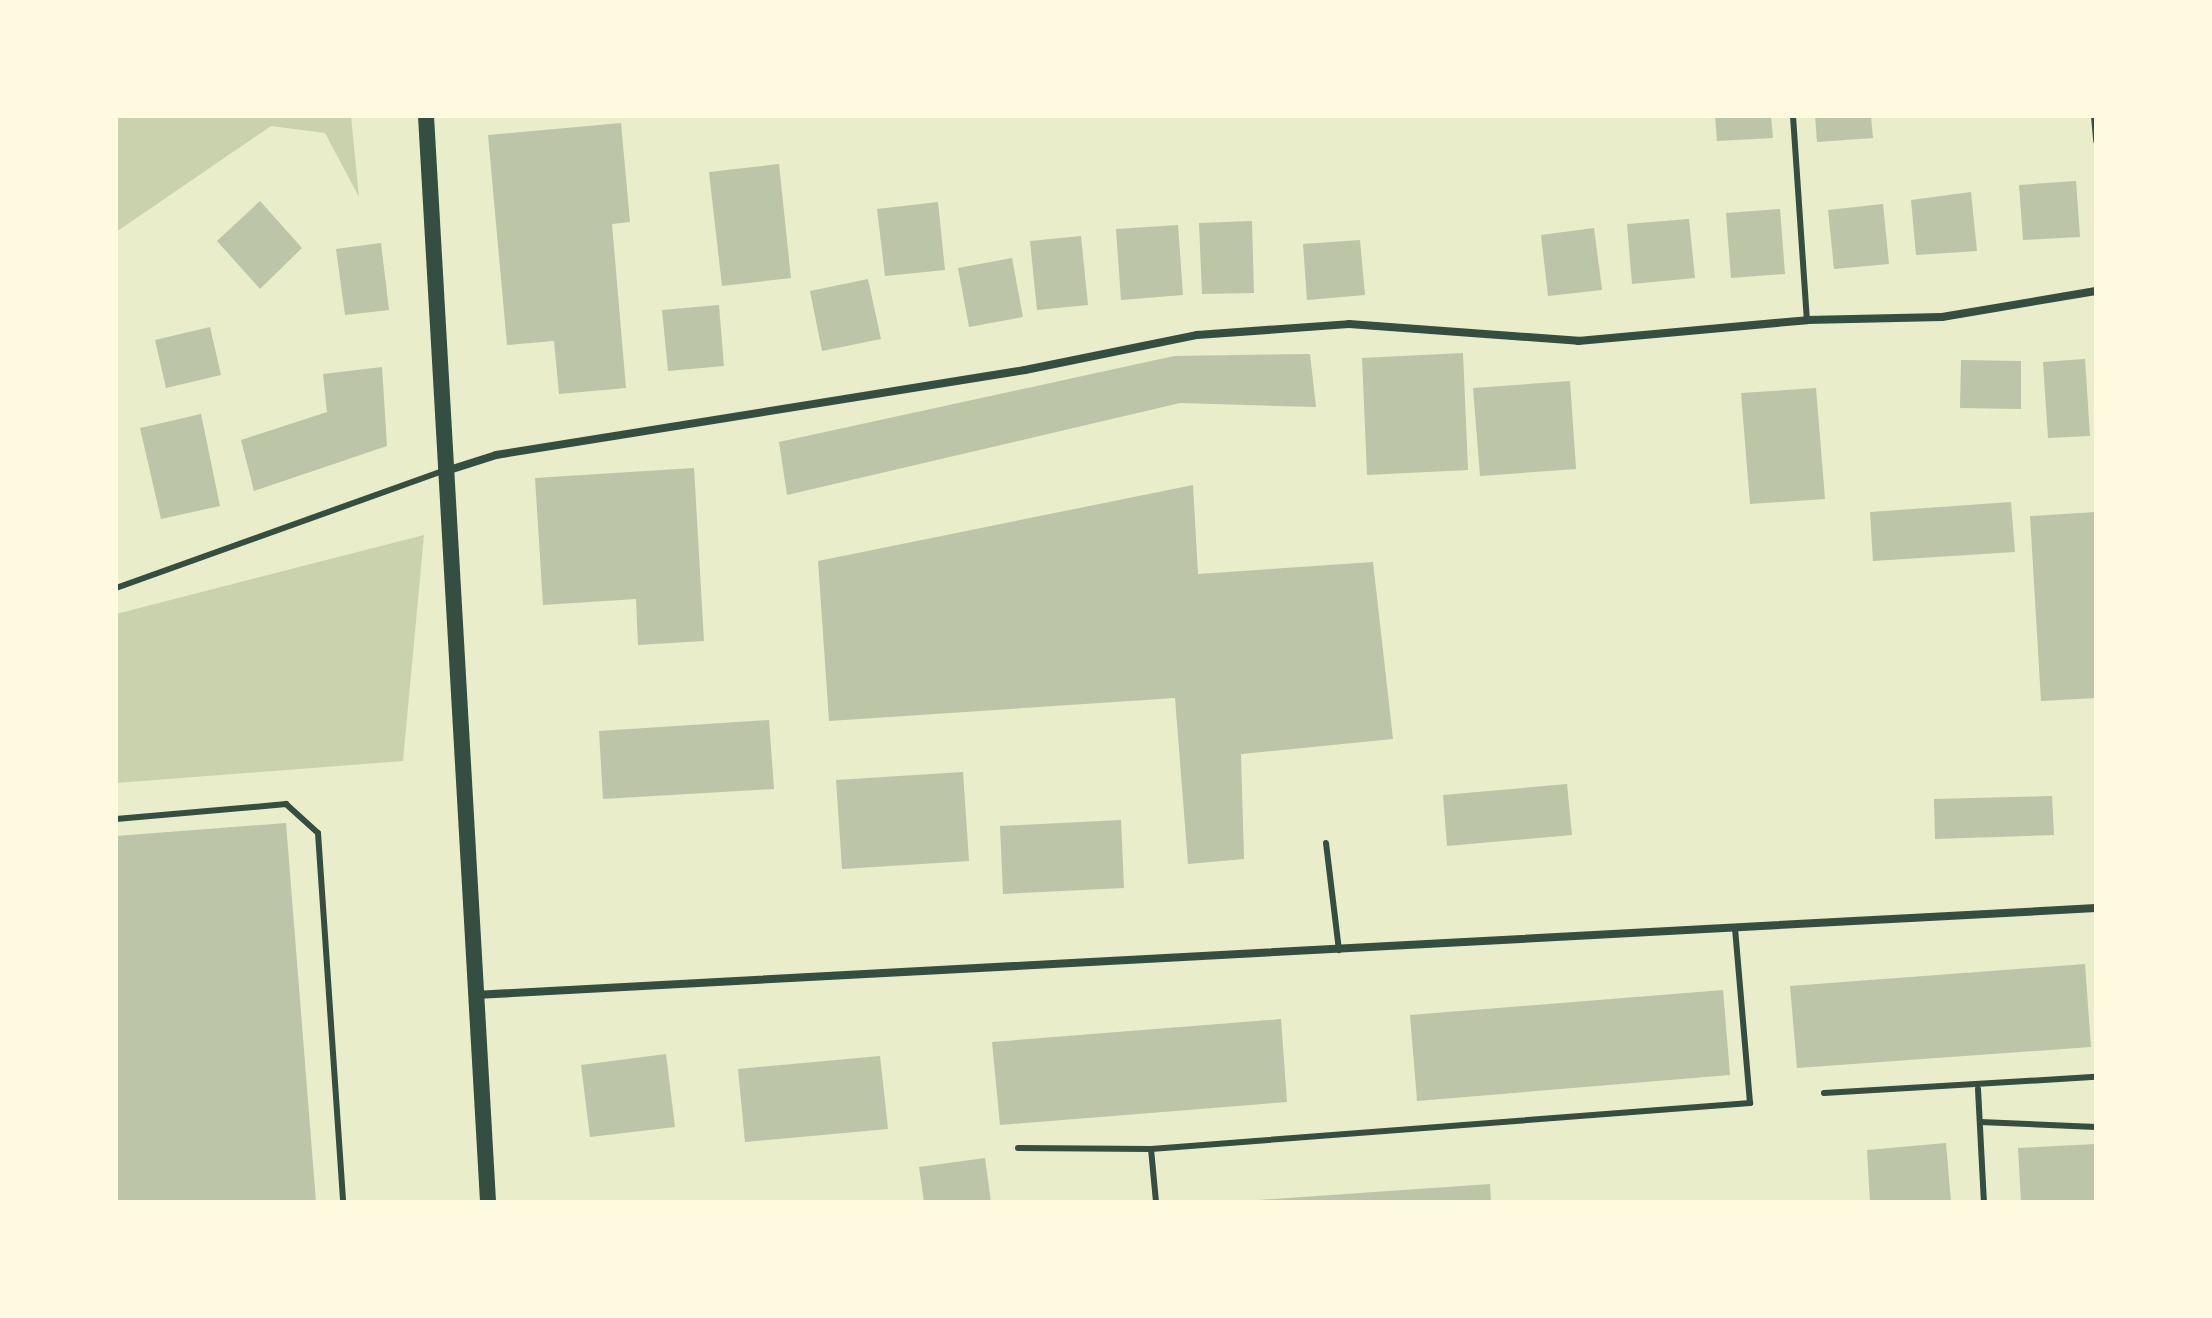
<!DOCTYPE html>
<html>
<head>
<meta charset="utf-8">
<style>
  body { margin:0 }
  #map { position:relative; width:2212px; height:1318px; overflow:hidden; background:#e9edc9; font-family:"DejaVu Sans",sans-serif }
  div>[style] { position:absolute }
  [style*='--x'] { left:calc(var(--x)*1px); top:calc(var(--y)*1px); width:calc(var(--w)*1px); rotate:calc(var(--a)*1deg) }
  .green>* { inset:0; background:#cad2ad }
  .building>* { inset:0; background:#bcc5a7 }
  .service>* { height:6px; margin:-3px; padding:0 3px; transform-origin:3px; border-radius:3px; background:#344e41 }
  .minor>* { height:8px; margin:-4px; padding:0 4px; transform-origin:4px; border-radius:4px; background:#344e41 }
  .secondary>* { height:16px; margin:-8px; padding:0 8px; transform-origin:8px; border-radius:8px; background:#344e41 }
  span { translate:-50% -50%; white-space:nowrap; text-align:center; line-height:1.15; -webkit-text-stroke:6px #fefae0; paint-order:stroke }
  .frame { position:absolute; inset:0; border:118px solid #fefae0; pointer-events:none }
</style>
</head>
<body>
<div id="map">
  <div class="green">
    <div style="clip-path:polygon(116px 116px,351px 116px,359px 197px,325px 133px,271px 126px,116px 232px)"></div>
    <div style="clip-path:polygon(424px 535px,403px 761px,116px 783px,116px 614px)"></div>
  </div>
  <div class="building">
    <div style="clip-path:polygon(1715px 116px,1771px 116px,1773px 138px,1717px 141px)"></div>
    <div style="clip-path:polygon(1815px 116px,1871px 116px,1873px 138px,1817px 142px)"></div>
    <div style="clip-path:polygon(621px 123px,630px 222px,612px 224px,626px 388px,559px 394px,554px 341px,507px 345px,488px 135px)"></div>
    <div style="clip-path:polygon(779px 164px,791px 278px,722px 286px,709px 172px)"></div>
    <div style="clip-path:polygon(2076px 181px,2080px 237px,2023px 240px,2019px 185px)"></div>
    <div style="clip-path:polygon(1971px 192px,1977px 251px,1916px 255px,1911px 200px)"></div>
    <div style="clip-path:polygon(260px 201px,302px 248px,260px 289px,217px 241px)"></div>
    <div style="clip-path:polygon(938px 202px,945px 270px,885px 276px,877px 209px)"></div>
    <div style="clip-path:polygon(1883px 204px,1889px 264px,1834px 269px,1828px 210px)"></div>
    <div style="clip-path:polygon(1780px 209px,1785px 274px,1731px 278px,1726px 213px)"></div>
    <div style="clip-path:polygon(1689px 219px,1695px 278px,1632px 284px,1627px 224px)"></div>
    <div style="clip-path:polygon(1252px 221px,1254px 293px,1202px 294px,1199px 223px)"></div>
    <div style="clip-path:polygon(1178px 225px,1183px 295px,1121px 300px,1116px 229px)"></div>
    <div style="clip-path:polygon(1594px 228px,1602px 290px,1548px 296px,1541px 235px)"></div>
    <div style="clip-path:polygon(1081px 236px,1088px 305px,1037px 310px,1030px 241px)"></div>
    <div style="clip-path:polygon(1360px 240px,1365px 295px,1307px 300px,1303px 244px)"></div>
    <div style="clip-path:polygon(381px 243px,389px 310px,345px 315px,336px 249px)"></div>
    <div style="clip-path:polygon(1012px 258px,1023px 317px,969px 327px,958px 268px)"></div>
    <div style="clip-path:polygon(868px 279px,881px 339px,822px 351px,810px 291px)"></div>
    <div style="clip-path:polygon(719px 305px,724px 366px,668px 371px,662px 310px)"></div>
    <div style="clip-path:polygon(210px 327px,221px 375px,166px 388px,155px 340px)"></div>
    <div style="clip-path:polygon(1463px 353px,1468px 470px,1367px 475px,1362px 358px)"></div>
    <div style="clip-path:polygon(1310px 354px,1316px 407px,1180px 403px,787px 495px,779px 442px,1174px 356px)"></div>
    <div style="clip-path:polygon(2085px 359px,2090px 436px,2048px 438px,2043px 362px)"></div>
    <div style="clip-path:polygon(1961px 360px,2021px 361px,2021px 409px,1960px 408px)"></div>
    <div style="clip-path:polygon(382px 367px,387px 446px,254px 491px,241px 440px,327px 412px,323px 374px)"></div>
    <div style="clip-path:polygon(1570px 381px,1576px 469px,1480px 476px,1473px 388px)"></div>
    <div style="clip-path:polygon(1816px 388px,1825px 499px,1750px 504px,1741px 393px)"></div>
    <div style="clip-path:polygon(201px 414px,220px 506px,161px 519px,140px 428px)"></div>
    <div style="clip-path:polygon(694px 468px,704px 641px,638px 645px,636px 599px,543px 605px,535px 478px)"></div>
    <div style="clip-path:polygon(1193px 485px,1198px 574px,1373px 562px,1393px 739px,1241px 754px,1244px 859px,1188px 864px,1175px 698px,829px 721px,818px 561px)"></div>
    <div style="clip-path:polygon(2011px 502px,2015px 552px,1873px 561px,1870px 512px)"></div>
    <div style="clip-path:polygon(2096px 512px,2096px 698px,2041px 701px,2030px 516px)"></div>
    <div style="clip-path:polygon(769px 720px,774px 789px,603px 799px,599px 731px)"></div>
    <div style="clip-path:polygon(963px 772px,969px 861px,842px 869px,836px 780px)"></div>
    <div style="clip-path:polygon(1567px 784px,1572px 835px,1447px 846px,1443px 795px)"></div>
    <div style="clip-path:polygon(2052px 796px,2054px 835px,1935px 839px,1934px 799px)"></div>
    <div style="clip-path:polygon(1121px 820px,1124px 888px,1003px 894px,1000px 826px)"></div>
    <div style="clip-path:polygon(286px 823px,316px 1202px,116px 1202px,116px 836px)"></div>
    <div style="clip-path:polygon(2085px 964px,2091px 1047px,1797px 1068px,1790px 986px)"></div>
    <div style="clip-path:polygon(1723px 990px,1730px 1075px,1417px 1101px,1410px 1015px)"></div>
    <div style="clip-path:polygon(1281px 1019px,1287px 1102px,1000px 1125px,992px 1042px)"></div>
    <div style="clip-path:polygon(666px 1054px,675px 1127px,590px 1137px,581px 1065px)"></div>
    <div style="clip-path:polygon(880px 1056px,888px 1129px,745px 1142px,738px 1069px)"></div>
    <div style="clip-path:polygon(1946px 1143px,1951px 1202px,1870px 1202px,1867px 1150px)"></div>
    <div style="clip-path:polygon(2096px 1144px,2096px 1202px,2021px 1202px,2018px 1148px)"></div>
    <div style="clip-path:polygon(985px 1158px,991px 1202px,924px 1202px,919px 1167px)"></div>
    <div style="clip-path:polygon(1490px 1184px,1491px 1202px,1258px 1202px,1258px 1200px)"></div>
  </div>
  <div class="service">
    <div style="--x:1793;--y:116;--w:204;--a:86.1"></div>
    <div style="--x:2094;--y:116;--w:25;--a:85"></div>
    <div style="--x:116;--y:588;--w:347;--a:-19.7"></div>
    <div style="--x:116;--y:819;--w:171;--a:-5"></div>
    <div style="--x:286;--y:804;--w:43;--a:42.2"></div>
    <div style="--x:318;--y:833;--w:370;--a:86.1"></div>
    <div style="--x:1326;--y:843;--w:108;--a:83.1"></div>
    <div style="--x:1978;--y:1089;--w:113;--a:87"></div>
    <div style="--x:1824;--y:1093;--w:272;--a:-3.4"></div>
    <div style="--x:1980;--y:1122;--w:116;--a:2.5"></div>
    <div style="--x:1018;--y:1148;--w:133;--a:0.4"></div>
    <div style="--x:1151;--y:1149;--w:601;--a:-4.39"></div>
    <div style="--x:1750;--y:1103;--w:176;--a:-94.9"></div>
    <div style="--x:1151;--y:1149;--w:53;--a:84.6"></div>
  </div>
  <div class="minor">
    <div style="--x:446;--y:471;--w:52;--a:-17.7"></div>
    <div style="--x:496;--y:455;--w:536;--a:-9.13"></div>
    <div style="--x:1025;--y:370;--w:176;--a:-11.5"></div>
    <div style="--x:1197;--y:335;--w:152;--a:-4.1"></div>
    <div style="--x:1349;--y:324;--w:230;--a:4.2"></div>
    <div style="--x:1578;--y:341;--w:230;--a:-5.2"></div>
    <div style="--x:1807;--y:320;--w:135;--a:-1.3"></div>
    <div style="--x:1942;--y:317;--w:156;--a:-9.6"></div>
    <div style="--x:475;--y:995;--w:1623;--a:-3.07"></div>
  </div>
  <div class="secondary">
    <div style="--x:426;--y:116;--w:1088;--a:86.73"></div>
  </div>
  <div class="frame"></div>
</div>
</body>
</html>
